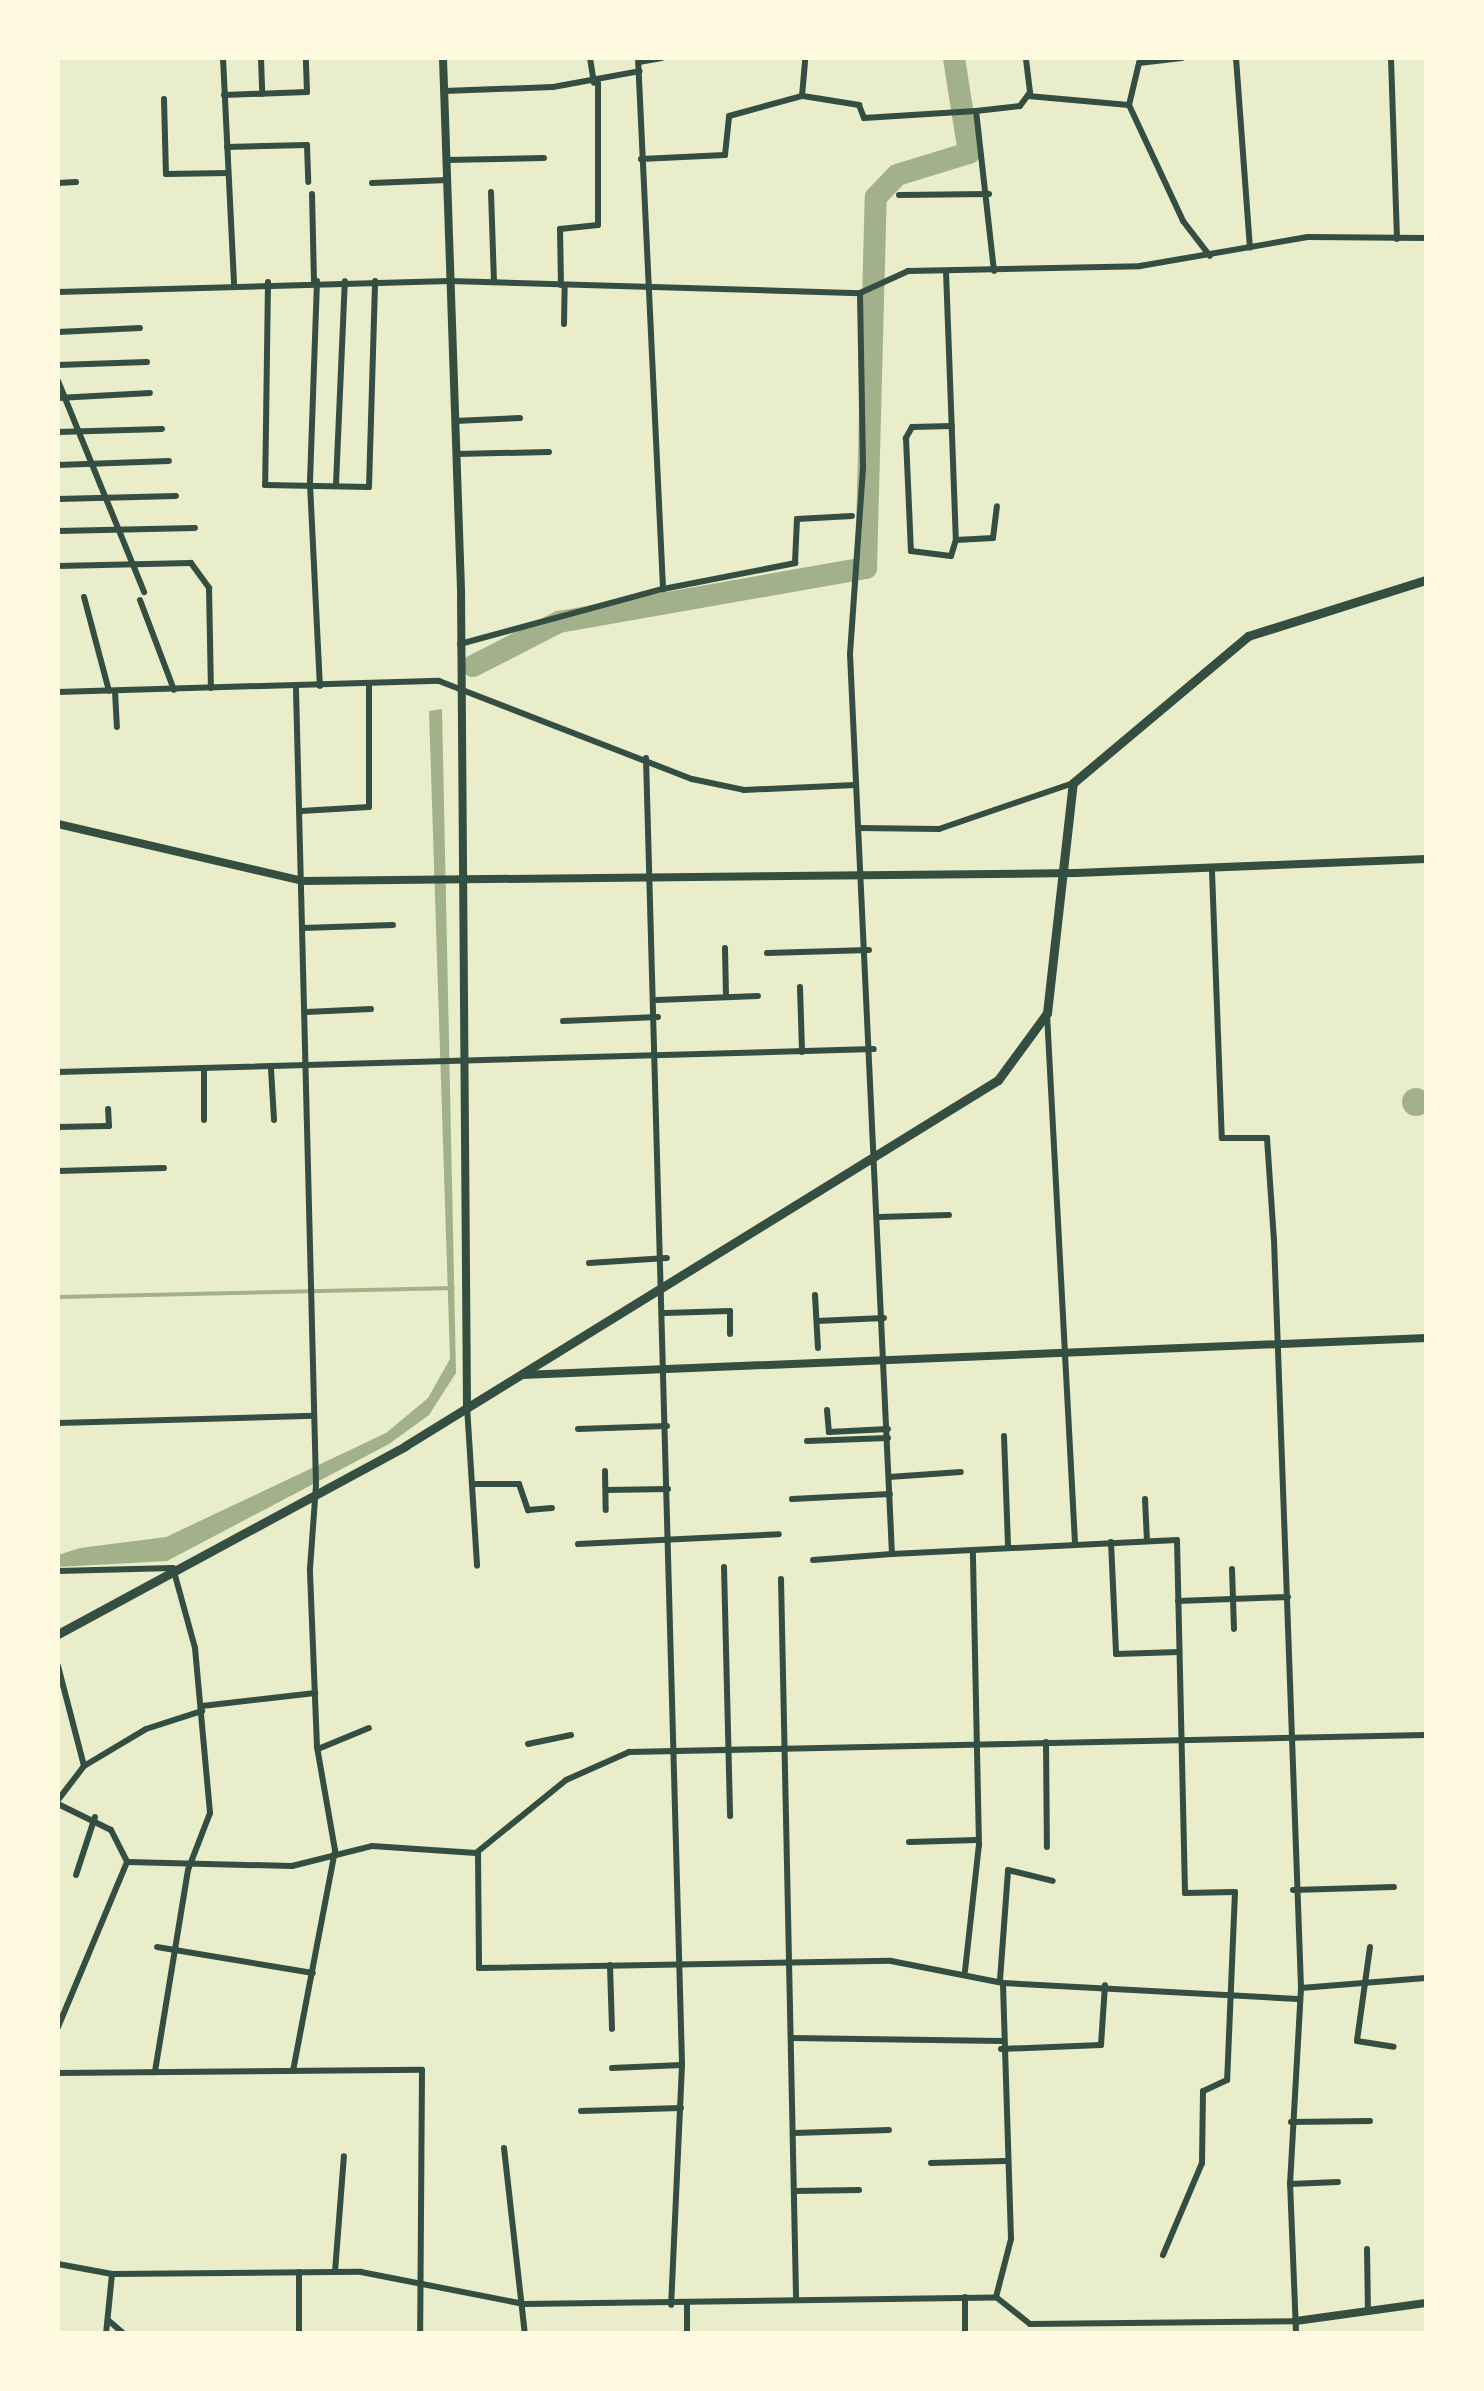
<!DOCTYPE html>
<html>
<head>
<meta charset="utf-8">
<style>
  body { margin:0 }
  #map { position:relative; width:1484px; height:2391px; overflow:hidden; background:#e9edc9; font-family:Inter,sans-serif }
  div>[style] { position:absolute }
  [style*='--x'] { left:calc(var(--x)*1px); top:calc(var(--y)*1px); width:calc(var(--w)*1px); rotate:calc(var(--a)*1deg) }
  .water>* { inset:0; background:#a3b18a }
  .round { border-radius:50% }
  .stream>* { height:4px; margin:-2px; padding:0 2px; transform-origin:2px; border-radius:2px; background:#a3b18a }
  .river>* { height:22px; margin:-11px; padding:0 11px; transform-origin:11px; border-radius:11px; background:#a3b18a }
  .minor>* { height:6px; margin:-3px; padding:0 3px; transform-origin:3px; border-radius:3px; background:#344e41 }
  .tertiary>* { height:8px; margin:-4px; padding:0 4px; transform-origin:4px; border-radius:4px; background:#344e41 }
  .secondary>* { height:9px; margin:-4.5px; padding:0 4.5px; transform-origin:4.5px; border-radius:4.5px; background:#344e41 }
  span { translate:-50% -50%; white-space:nowrap; text-align:center; line-height:1.15; -webkit-text-stroke:10px #fefae0; paint-order:stroke }
  .frame { position:absolute; inset:0; border:60px solid #fefae0; pointer-events:none }
</style>
</head>
<body>
<div id="map">
  <div class="water">
    <div style="clip-path:polygon(442px 709px,456px 1373px,429px 1415px,389px 1444px,167px 1561px,58px 1567px,58px 1555px,80px 1548px,166px 1537px,386px 1433px,428px 1398px,450px 1359px,429px 711px)"></div>
    <div class="round" style="left:1402px;top:1088px;width:28px;height:28px"></div>
  </div>
  <div class="stream">
    <div style="--x:58;--y:1297;--w:395;--a:-1.3"></div>
  </div>
  <div class="river">
    <div style="--x:473;--y:666;--w:97;--a:-27.1"></div>
    <div style="--x:559;--y:622;--w:312;--a:-10"></div>
    <div style="--x:866;--y:568;--w:371;--a:-88.5"></div>
    <div style="--x:876;--y:197;--w:30;--a:-46"></div>
    <div style="--x:897;--y:175;--w:75;--a:-17"></div>
    <div style="--x:969;--y:153;--w:96;--a:-99"></div>
  </div>
  <div class="minor">
    <div style="--x:223;--y:58;--w:225;--a:87.2"></div>
    <div style="--x:261;--y:58;--w:36;--a:88"></div>
    <div style="--x:590;--y:58;--w:25;--a:81"></div>
    <div style="--x:638;--y:58;--w:532;--a:87.3"></div>
    <div style="--x:663;--y:589;--w:135;--a:-11.1"></div>
    <div style="--x:795;--y:563;--w:44;--a:-87.4"></div>
    <div style="--x:797;--y:519;--w:55;--a:-3.1"></div>
    <div style="--x:1236;--y:58;--w:190;--a:85.8"></div>
    <div style="--x:1391;--y:58;--w:181;--a:88.1"></div>
    <div style="--x:639;--y:62;--w:23;--a:-10"></div>
    <div style="--x:444;--y:91;--w:109;--a:-2.1"></div>
    <div style="--x:553;--y:87;--w:88;--a:-10.4"></div>
    <div style="--x:224;--y:95;--w:83;--a:-2.1"></div>
    <div style="--x:307;--y:92;--w:34;--a:-92"></div>
    <div style="--x:803;--y:96;--w:57;--a:9.1"></div>
    <div style="--x:859;--y:105;--w:14;--a:69"></div>
    <div style="--x:864;--y:118;--w:112;--a:-3.6"></div>
    <div style="--x:1028;--y:96;--w:101;--a:5.1"></div>
    <div style="--x:1129;--y:105;--w:128;--a:65"></div>
    <div style="--x:1183;--y:221;--w:44;--a:52.4"></div>
    <div style="--x:164;--y:99;--w:75;--a:88.5"></div>
    <div style="--x:166;--y:174;--w:62;--a:-0.9"></div>
    <div style="--x:1129;--y:105;--w:43;--a:-76.6"></div>
    <div style="--x:1139;--y:63;--w:43;--a:-6.6"></div>
    <div style="--x:227;--y:147;--w:80;--a:-1.4"></div>
    <div style="--x:307;--y:145;--w:37;--a:88"></div>
    <div style="--x:641;--y:159;--w:84;--a:-2.7"></div>
    <div style="--x:725;--y:155;--w:39;--a:-84"></div>
    <div style="--x:729;--y:116;--w:76;--a:-15.3"></div>
    <div style="--x:802;--y:96;--w:38;--a:-85"></div>
    <div style="--x:446;--y:160;--w:98;--a:-1.2"></div>
    <div style="--x:58;--y:183;--w:18;--a:-3"></div>
    <div style="--x:372;--y:183;--w:76;--a:-2.3"></div>
    <div style="--x:491;--y:192;--w:90;--a:88.1"></div>
    <div style="--x:312;--y:194;--w:87;--a:88.7"></div>
    <div style="--x:899;--y:195;--w:90;--a:-0.6"></div>
    <div style="--x:946;--y:271;--w:269;--a:87.9"></div>
    <div style="--x:956;--y:540;--w:37;--a:-3"></div>
    <div style="--x:993;--y:538;--w:32;--a:-83"></div>
    <div style="--x:994;--y:271;--w:161;--a:-96.4"></div>
    <div style="--x:976;--y:111;--w:44;--a:-6.5"></div>
    <div style="--x:1020;--y:106;--w:17;--a:-54"></div>
    <div style="--x:1030;--y:92;--w:34;--a:-97"></div>
    <div style="--x:317;--y:281;--w:203;--a:92"></div>
    <div style="--x:310;--y:484;--w:202;--a:87.2"></div>
    <div style="--x:268;--y:282;--w:203;--a:90.8"></div>
    <div style="--x:265;--y:485;--w:104;--a:1.1"></div>
    <div style="--x:369;--y:487;--w:206;--a:-88.3"></div>
    <div style="--x:561;--y:285;--w:56;--a:-91"></div>
    <div style="--x:560;--y:229;--w:38;--a:-6"></div>
    <div style="--x:598;--y:225;--w:142;--a:-90"></div>
    <div style="--x:58;--y:292;--w:392;--a:-1.6"></div>
    <div style="--x:450;--y:281;--w:410;--a:1.7"></div>
    <div style="--x:860;--y:293;--w:53;--a:-24.6"></div>
    <div style="--x:908;--y:271;--w:232;--a:-1.2"></div>
    <div style="--x:1140;--y:266;--w:170;--a:-9.8"></div>
    <div style="--x:1308;--y:237;--w:118;--a:0.5"></div>
    <div style="--x:860;--y:293;--w:175;--a:89"></div>
    <div style="--x:863;--y:468;--w:186;--a:94"></div>
    <div style="--x:850;--y:654;--w:901;--a:87.33"></div>
    <div style="--x:892;--y:1554;--w:285;--a:-2.8"></div>
    <div style="--x:1177;--y:1540;--w:353;--a:88.7"></div>
    <div style="--x:1185;--y:1893;--w:50;--a:-1.1"></div>
    <div style="--x:1235;--y:1892;--w:188;--a:92.4"></div>
    <div style="--x:1227;--y:2080;--w:26;--a:155"></div>
    <div style="--x:1203;--y:2091;--w:72;--a:90.8"></div>
    <div style="--x:1202;--y:2163;--w:100;--a:113"></div>
    <div style="--x:564;--y:324;--w:39;--a:-89"></div>
    <div style="--x:58;--y:332;--w:82;--a:-2.8"></div>
    <div style="--x:58;--y:365;--w:89;--a:-1.9"></div>
    <div style="--x:58;--y:381;--w:228;--a:67.8"></div>
    <div style="--x:58;--y:398;--w:92;--a:-3.1"></div>
    <div style="--x:455;--y:421;--w:65;--a:-2.6"></div>
    <div style="--x:952;--y:426;--w:40;--a:178.6"></div>
    <div style="--x:912;--y:427;--w:13;--a:119"></div>
    <div style="--x:906;--y:438;--w:113;--a:87.5"></div>
    <div style="--x:911;--y:551;--w:40;--a:7.1"></div>
    <div style="--x:951;--y:556;--w:17;--a:-73"></div>
    <div style="--x:58;--y:432;--w:104;--a:-1.7"></div>
    <div style="--x:456;--y:454;--w:93;--a:-1.2"></div>
    <div style="--x:58;--y:465;--w:111;--a:-2.1"></div>
    <div style="--x:336;--y:484;--w:203;--a:-87.5"></div>
    <div style="--x:58;--y:499;--w:118;--a:-1.5"></div>
    <div style="--x:58;--y:531;--w:137;--a:-1.3"></div>
    <div style="--x:58;--y:566;--w:133;--a:-1.3"></div>
    <div style="--x:191;--y:563;--w:31;--a:54"></div>
    <div style="--x:209;--y:588;--w:100;--a:88.9"></div>
    <div style="--x:84;--y:597;--w:97;--a:75.1"></div>
    <div style="--x:140;--y:600;--w:96;--a:69.3"></div>
    <div style="--x:460;--y:644;--w:210;--a:-15.2"></div>
    <div style="--x:115;--y:691;--w:36;--a:87"></div>
    <div style="--x:58;--y:692;--w:381;--a:-1.7"></div>
    <div style="--x:439;--y:681;--w:271;--a:21.2"></div>
    <div style="--x:692;--y:779;--w:53;--a:11.9"></div>
    <div style="--x:744;--y:790;--w:111;--a:-2.6"></div>
    <div style="--x:646;--y:758;--w:1307;--a:88.42"></div>
    <div style="--x:682;--y:2065;--w:240;--a:92.6"></div>
    <div style="--x:301;--y:811;--w:68;--a:-3.4"></div>
    <div style="--x:369;--y:807;--w:123;--a:-90"></div>
    <div style="--x:859;--y:828;--w:80;--a:0.7"></div>
    <div style="--x:939;--y:829;--w:142;--a:-18.9"></div>
    <div style="--x:1212;--y:871;--w:267;--a:87.9"></div>
    <div style="--x:1222;--y:1138;--w:45;--a:0"></div>
    <div style="--x:1267;--y:1138;--w:102;--a:86.1"></div>
    <div style="--x:1274;--y:1240;--w:748;--a:87.93"></div>
    <div style="--x:1301;--y:1988;--w:194;--a:93.2"></div>
    <div style="--x:1290;--y:2182;--w:152;--a:87.7"></div>
    <div style="--x:303;--y:928;--w:90;--a:-1.9"></div>
    <div style="--x:725;--y:948;--w:49;--a:88.8"></div>
    <div style="--x:767;--y:953;--w:102;--a:-1.7"></div>
    <div style="--x:800;--y:987;--w:65;--a:88.2"></div>
    <div style="--x:657;--y:1000;--w:101;--a:-2.3"></div>
    <div style="--x:306;--y:1012;--w:65;--a:-2.6"></div>
    <div style="--x:1047;--y:1014;--w:530;--a:86.97"></div>
    <div style="--x:563;--y:1021;--w:95;--a:-2.4"></div>
    <div style="--x:271;--y:1069;--w:51;--a:86.6"></div>
    <div style="--x:204;--y:1070;--w:50;--a:90"></div>
    <div style="--x:58;--y:1072;--w:816;--a:-1.61"></div>
    <div style="--x:58;--y:1127;--w:51;--a:-1.1"></div>
    <div style="--x:109;--y:1126;--w:17;--a:-93"></div>
    <div style="--x:58;--y:1171;--w:106;--a:-1.6"></div>
    <div style="--x:879;--y:1217;--w:70;--a:-1.6"></div>
    <div style="--x:589;--y:1263;--w:78;--a:-3.7"></div>
    <div style="--x:815;--y:1295;--w:53;--a:86.8"></div>
    <div style="--x:665;--y:1313;--w:65;--a:-1.8"></div>
    <div style="--x:730;--y:1311;--w:23;--a:90"></div>
    <div style="--x:817;--y:1321;--w:67;--a:-2.6"></div>
    <div style="--x:467;--y:1406;--w:160;--a:86.4"></div>
    <div style="--x:827;--y:1410;--w:22;--a:85"></div>
    <div style="--x:829;--y:1432;--w:59;--a:-2.9"></div>
    <div style="--x:58;--y:1423;--w:256;--a:-1.6"></div>
    <div style="--x:578;--y:1429;--w:89;--a:-1.9"></div>
    <div style="--x:1004;--y:1436;--w:110;--a:87.9"></div>
    <div style="--x:807;--y:1441;--w:81;--a:-2.1"></div>
    <div style="--x:605;--y:1471;--w:39;--a:89"></div>
    <div style="--x:889;--y:1477;--w:72;--a:-4"></div>
    <div style="--x:473;--y:1484;--w:46;--a:0"></div>
    <div style="--x:519;--y:1484;--w:28;--a:71"></div>
    <div style="--x:528;--y:1510;--w:24;--a:-5"></div>
    <div style="--x:606;--y:1490;--w:62;--a:-0.9"></div>
    <div style="--x:792;--y:1499;--w:98;--a:-2.9"></div>
    <div style="--x:1145;--y:1499;--w:42;--a:87.3"></div>
    <div style="--x:1111;--y:1542;--w:112;--a:87.4"></div>
    <div style="--x:1116;--y:1654;--w:63;--a:-1.8"></div>
    <div style="--x:578;--y:1544;--w:201;--a:-2.8"></div>
    <div style="--x:813;--y:1560;--w:79;--a:-4.3"></div>
    <div style="--x:724;--y:1567;--w:249;--a:88.6"></div>
    <div style="--x:1232;--y:1569;--w:60;--a:88.1"></div>
    <div style="--x:58;--y:1571;--w:115;--a:-1.5"></div>
    <div style="--x:173;--y:1568;--w:83;--a:74.6"></div>
    <div style="--x:195;--y:1648;--w:166;--a:84.8"></div>
    <div style="--x:210;--y:1813;--w:61;--a:111.1"></div>
    <div style="--x:188;--y:1870;--w:205;--a:99.3"></div>
    <div style="--x:781;--y:1579;--w:719;--a:88.8"></div>
    <div style="--x:1178;--y:1601;--w:110;--a:-2.1"></div>
    <div style="--x:58;--y:1666;--w:103;--a:75.4"></div>
    <div style="--x:84;--y:1766;--w:43;--a:127.4"></div>
    <div style="--x:202;--y:1706;--w:114;--a:-6.6"></div>
    <div style="--x:1046;--y:1742;--w:105;--a:89.5"></div>
    <div style="--x:528;--y:1744;--w:44;--a:-11.8"></div>
    <div style="--x:318;--y:1749;--w:55;--a:-22.4"></div>
    <div style="--x:84;--y:1766;--w:72;--a:-30.8"></div>
    <div style="--x:146;--y:1729;--w:59;--a:-17.8"></div>
    <div style="--x:58;--y:1804;--w:59;--a:26.1"></div>
    <div style="--x:111;--y:1830;--w:36;--a:63"></div>
    <div style="--x:127;--y:1862;--w:165;--a:1.4"></div>
    <div style="--x:292;--y:1866;--w:82;--a:-14"></div>
    <div style="--x:372;--y:1846;--w:104;--a:3.9"></div>
    <div style="--x:476;--y:1853;--w:116;--a:-39"></div>
    <div style="--x:566;--y:1780;--w:69;--a:-24"></div>
    <div style="--x:629;--y:1752;--w:797;--a:-1.22"></div>
    <div style="--x:909;--y:1842;--w:68;--a:-1.7"></div>
    <div style="--x:478;--y:1852;--w:116;--a:89.5"></div>
    <div style="--x:479;--y:1968;--w:412;--a:-1"></div>
    <div style="--x:891;--y:1961;--w:114;--a:11.1"></div>
    <div style="--x:1003;--y:1983;--w:295;--a:3.1"></div>
    <div style="--x:76;--y:1875;--w:61;--a:-71.9"></div>
    <div style="--x:1293;--y:1890;--w:101;--a:-1.7"></div>
    <div style="--x:157;--y:1947;--w:158;--a:9.5"></div>
    <div style="--x:1370;--y:1947;--w:95;--a:97.9"></div>
    <div style="--x:1357;--y:2041;--w:37;--a:9"></div>
    <div style="--x:610;--y:1965;--w:64;--a:88.2"></div>
    <div style="--x:965;--y:1971;--w:127;--a:-83.7"></div>
    <div style="--x:979;--y:1845;--w:295;--a:-91.2"></div>
    <div style="--x:1000;--y:1980;--w:110;--a:-85.8"></div>
    <div style="--x:1008;--y:1870;--w:46;--a:13.7"></div>
    <div style="--x:1301;--y:1988;--w:125;--a:-4.6"></div>
    <div style="--x:58;--y:2027;--w:179;--a:-67.3"></div>
    <div style="--x:791;--y:2038;--w:211;--a:0.8"></div>
    <div style="--x:1001;--y:2049;--w:100;--a:-2.3"></div>
    <div style="--x:1101;--y:2045;--w:60;--a:-86.2"></div>
    <div style="--x:612;--y:2068;--w:70;--a:-2.5"></div>
    <div style="--x:293;--y:2071;--w:225;--a:-79.2"></div>
    <div style="--x:335;--y:1850;--w:105;--a:-99.9"></div>
    <div style="--x:317;--y:1747;--w:178;--a:-92.3"></div>
    <div style="--x:310;--y:1569;--w:84;--a:-85.9"></div>
    <div style="--x:316;--y:1485;--w:797;--a:-91.44"></div>
    <div style="--x:58;--y:2073;--w:364;--a:-0.5"></div>
    <div style="--x:422;--y:2070;--w:264;--a:90.4"></div>
    <div style="--x:581;--y:2111;--w:100;--a:-1.7"></div>
    <div style="--x:1291;--y:2122;--w:79;--a:-0.7"></div>
    <div style="--x:794;--y:2133;--w:95;--a:-1.8"></div>
    <div style="--x:504;--y:2148;--w:187;--a:83.6"></div>
    <div style="--x:931;--y:2163;--w:74;--a:-1.5"></div>
    <div style="--x:1290;--y:2184;--w:48;--a:-2.4"></div>
    <div style="--x:795;--y:2191;--w:64;--a:-0.9"></div>
    <div style="--x:1367;--y:2249;--w:62;--a:89.1"></div>
    <div style="--x:58;--y:2264;--w:55;--a:10.5"></div>
    <div style="--x:112;--y:2274;--w:249;--a:-0.5"></div>
    <div style="--x:361;--y:2272;--w:166;--a:11.1"></div>
    <div style="--x:524;--y:2304;--w:472;--a:-0.8"></div>
    <div style="--x:335;--y:2272;--w:116;--a:-85.6"></div>
    <div style="--x:965;--y:2297;--w:37;--a:90"></div>
    <div style="--x:996;--y:2297;--w:60;--a:-75.5"></div>
    <div style="--x:1011;--y:2239;--w:256;--a:-91.8"></div>
    <div style="--x:996;--y:2297;--w:43;--a:38.5"></div>
    <div style="--x:1030;--y:2324;--w:266;--a:-0.6"></div>
    <div style="--x:687;--y:2304;--w:30;--a:90"></div>
    <div style="--x:108;--y:2320;--w:21;--a:41"></div>
    <div style="--x:106;--y:2334;--w:60;--a:-84.3"></div>
    <div style="--x:299;--y:2334;--w:62;--a:-90"></div>
  </div>
  <div class="tertiary">
    <div style="--x:443;--y:58;--w:532;--a:88.06"></div>
    <div style="--x:461;--y:590;--w:815;--a:89.58"></div>
    <div style="--x:58;--y:824;--w:251;--a:13.1"></div>
    <div style="--x:302;--y:881;--w:774;--a:-0.59"></div>
    <div style="--x:1076;--y:873;--w:350;--a:-2.3"></div>
    <div style="--x:522;--y:1375;--w:905;--a:-2.34"></div>
    <div style="--x:1296;--y:2321;--w:131;--a:-7.9"></div>
  </div>
  <div class="secondary">
    <div style="--x:58;--y:1634;--w:395;--a:-28.4"></div>
    <div style="--x:405;--y:1446;--w:697;--a:-31.68"></div>
    <div style="--x:998;--y:1080;--w:83;--a:-53.8"></div>
    <div style="--x:1047;--y:1013;--w:231;--a:-83.6"></div>
    <div style="--x:1073;--y:783;--w:229;--a:-40"></div>
    <div style="--x:1248;--y:636;--w:187;--a:-17.5"></div>
  </div>
  <div class="frame"></div>
</div>
</body>
</html>
